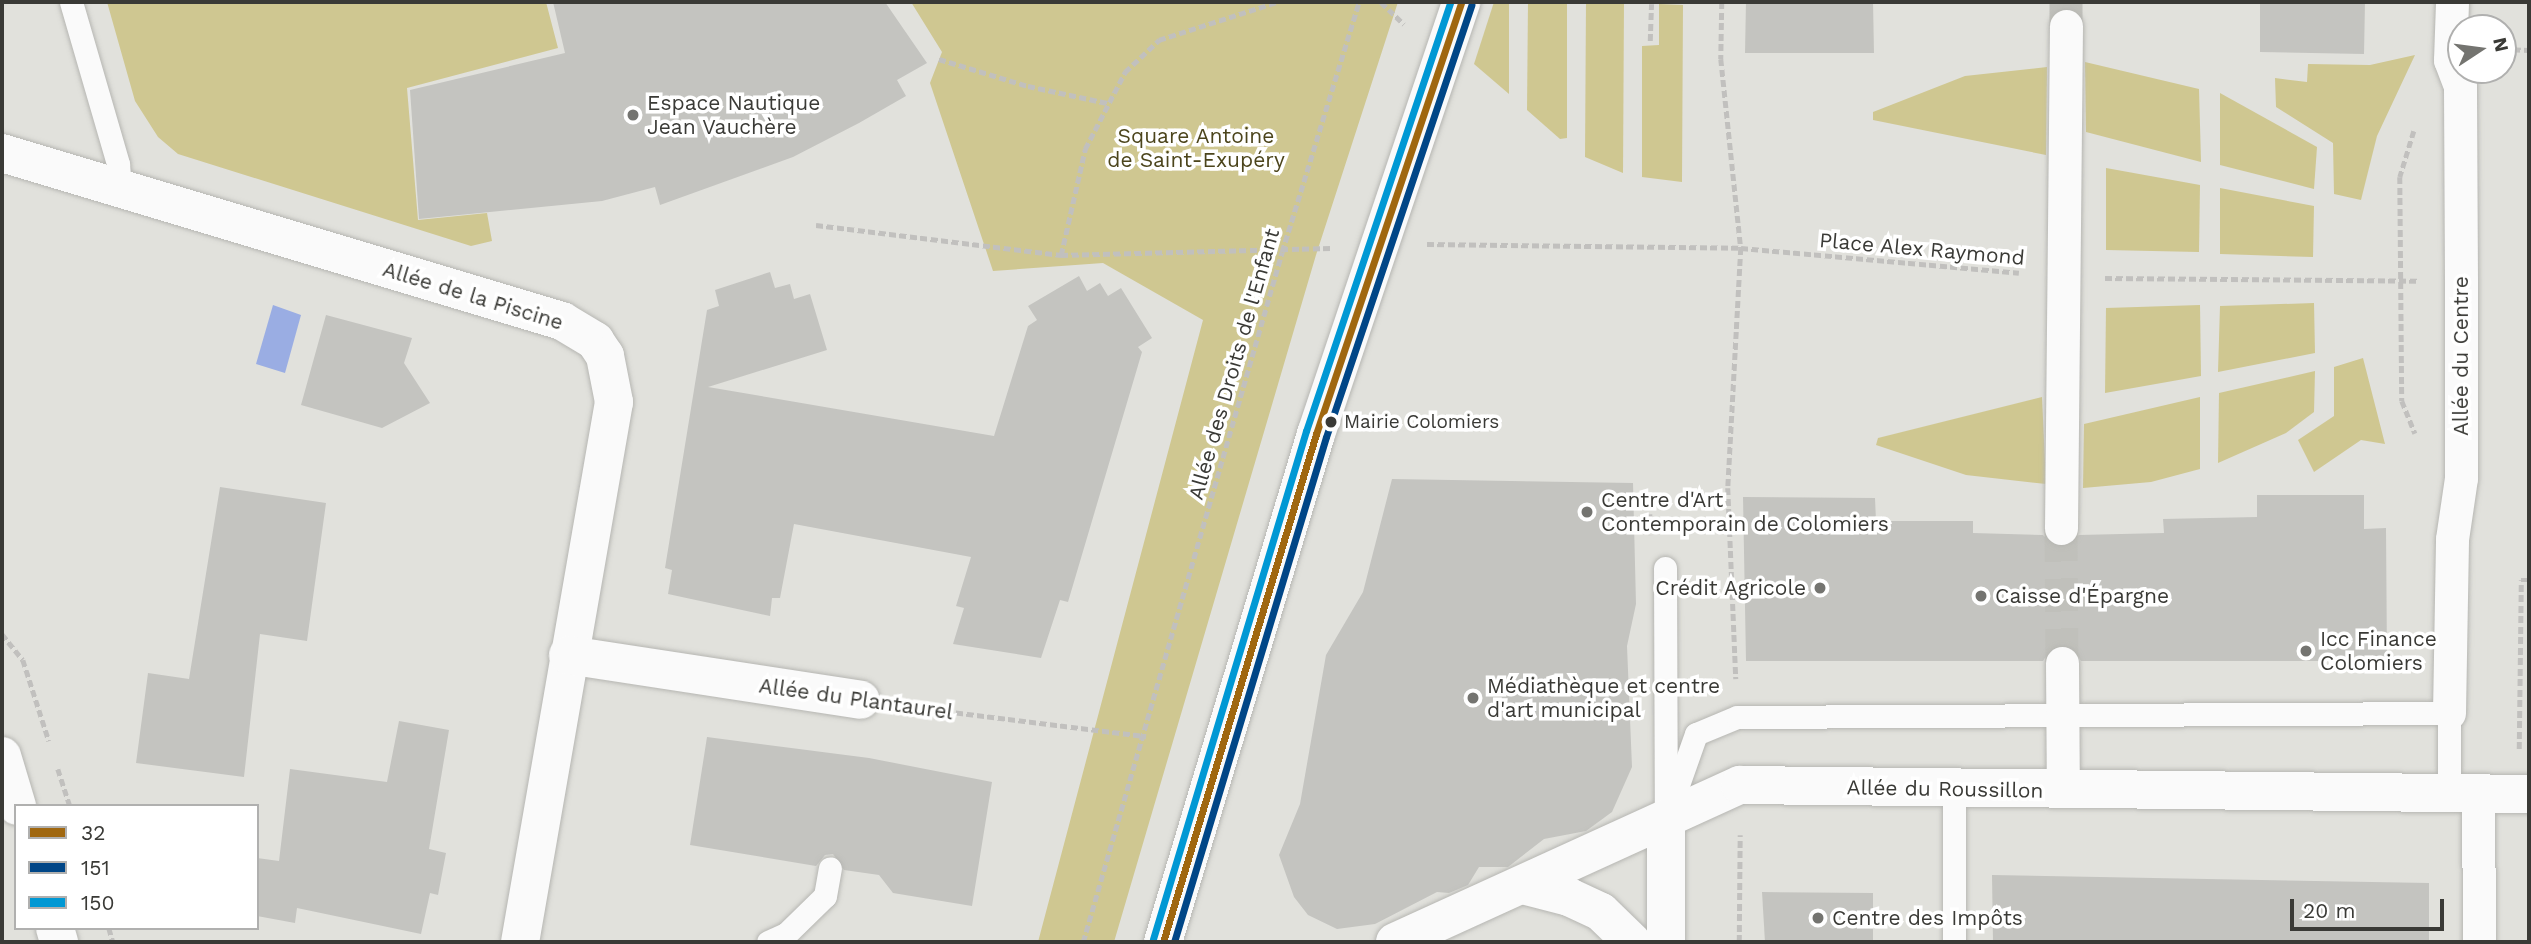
<!DOCTYPE html>
<html>
<head>
<meta charset="utf-8">
<style>
  body { margin:0 }
  #map { position:relative; width:2531px; height:944px; overflow:hidden; background:#e1e1dc; font-family:"Work Sans",sans-serif }
  div>[style] { position:absolute }
  [style*='--x'] { left:calc(var(--x)*1px); top:calc(var(--y)*1px); width:calc(var(--w)*1px); rotate:calc(var(--a)*1deg) }
  .green>* { inset:0; background:#cfc791 }
  .water>* { inset:0; background:#9aade3 }
  .building>* { inset:0; background:#c4c4c0 }
  .pedestrian-tunnel>* { height:33px; margin-top:-16.5px; transform-origin:0; background:repeating-linear-gradient(90deg,#c0c0bb 0 33px,transparent 0 50px) }
  .path>* { height:4.5px; margin-top:-2.25px; transform-origin:0; background:repeating-linear-gradient(90deg,#c1c0be 0 7px,transparent 0 10.5px) }
  .roads { filter:drop-shadow(0 0 2px #b6b6b2) drop-shadow(0 0 2px #b6b6b2) }
  .service>* { height:23px; margin:-11.5px; padding:0 11.5px; transform-origin:11.5px; border-radius:11.5px; background:#fafafa }
  .pedestrian>* { height:33px; margin:-16.5px; padding:0 16.5px; transform-origin:16.5px; border-radius:16.5px; background:#fafafa }
  .minor>* { height:38px; margin:-19px; padding:0 19px; transform-origin:19px; border-radius:19px; background:#fafafa }
  .bus-1>* { height:7px; margin:-3.5px; padding:0 3.5px; transform-origin:3.5px; border-radius:3.5px; background:#a0670f }
  .bus-2>* { height:7px; margin:-3.5px; padding:0 3.5px; transform-origin:3.5px; border-radius:3.5px; background:#004687 }
  .bus-3>* { height:7px; margin:-3.5px; padding:0 3.5px; transform-origin:3.5px; border-radius:3.5px; background:#0098d4 }
  .dots>* { width:19px; height:19px; translate:-50% -50%; box-sizing:border-box; border:4px solid #fff; border-radius:50% }
  span { translate:-50% -50%; white-space:nowrap; text-align:center; line-height:1.15; -webkit-text-stroke:7px #fff; paint-order:stroke }
  .bus-label { font-size:19px; color:#3a3a36 }
  .left { translate:0 -50%; text-align:left }
  .poi-label { font-size:21px; color:#3a3a36 }
  .right { translate:-100% -50%; text-align:right }
  .park-label { font-size:21px; color:#4c451c }
  .street-label { font-size:21px; color:#3a3a36 }
  .frame { position:absolute; inset:0; border:4px solid #3a3a36; pointer-events:none }
  .legend { position:absolute; left:14px; top:804px; width:245px; height:126px; box-sizing:border-box; background:#fff; border:2px solid #b0b0af; margin:0; padding:9px 12px; list-style:none; font-size:21px; color:#3a3a36 }
  .legend li { display:flex; align-items:center; gap:14px; height:35px }
  .legend b { width:35px; border:2px solid #b0b0af }
  .north { position:absolute; left:2447px; top:14px; width:70px; height:70px; box-sizing:border-box; background:#fff; border:2px solid #b0b0af; border-radius:50%; rotate:77deg; font-size:19px; font-weight:700; line-height:28px; text-align:center; color:#3a3a36 }
  .north::after { content:''; display:block; margin:auto; width:24px; height:32px; background:#747470; clip-path:polygon(50% 0,100% 100%,50% 72%,0 100%) }
  .scale { position:absolute; left:2290px; top:899px; width:154px; height:32px; box-sizing:border-box; border:4px solid #3a3a36; border-top:0; padding-left:9px; font-size:21px; line-height:24px; white-space:nowrap; color:#3a3a36; -webkit-text-stroke:5px #fff; paint-order:stroke }
</style>
</head>
<body>
<div id="map">
  <div class="green">
    <div style="clip-path:polygon(107px 2px,546px 2px,558px 48px,407px 88px,418px 220px,487px 213px,492px 241px,471px 246px,178px 154px,158px 137px,135px 101px)"></div>
    <div style="clip-path:polygon(911px 2px,1398px 2px,1316px 255px,1114px 942px,1038px 942px,1203px 320px,1103px 263px,993px 271px,930px 83px,942px 52px)"></div>
    <div style="clip-path:polygon(1494px 2px,1509px 2px,1509px 94px,1474px 64px)"></div>
    <div style="clip-path:polygon(1528px 2px,1567px 2px,1567px 138px,1560px 139px,1527px 110px)"></div>
    <div style="clip-path:polygon(1586px 2px,1624px 2px,1623px 173px,1585px 157px)"></div>
    <div style="clip-path:polygon(1659px 4px,1683px 5px,1682px 182px,1642px 177px,1642px 46px,1659px 45px)"></div>
    <div style="clip-path:polygon(2415px 55px,2377px 136px,2361px 200px,2334px 194px,2333px 143px,2276px 107px,2275px 78px,2307px 82px,2308px 64px,2370px 65px)"></div>
    <div style="clip-path:polygon(2085px 62px,2199px 89px,2201px 162px,2086px 132px)"></div>
    <div style="clip-path:polygon(2047px 67px,2046px 155px,1873px 120px,1873px 112px,1965px 76px)"></div>
    <div style="clip-path:polygon(2220px 93px,2317px 147px,2314px 189px,2220px 165px)"></div>
    <div style="clip-path:polygon(2106px 168px,2200px 185px,2199px 252px,2106px 250px)"></div>
    <div style="clip-path:polygon(2220px 188px,2314px 206px,2313px 257px,2220px 254px)"></div>
    <div style="clip-path:polygon(2314px 303px,2315px 353px,2218px 372px,2220px 306px)"></div>
    <div style="clip-path:polygon(2200px 305px,2201px 376px,2105px 393px,2106px 308px)"></div>
    <div style="clip-path:polygon(2363px 358px,2385px 444px,2361px 440px,2314px 472px,2298px 440px,2334px 416px,2334px 367px)"></div>
    <div style="clip-path:polygon(2315px 371px,2314px 412px,2286px 433px,2218px 463px,2219px 393px)"></div>
    <div style="clip-path:polygon(2042px 397px,2046px 484px,1966px 475px,1876px 445px,1878px 438px)"></div>
    <div style="clip-path:polygon(2200px 397px,2200px 469px,2151px 482px,2083px 488px,2084px 424px)"></div>
  </div>
  <div class="water">
    <div style="clip-path:polygon(273px 305px,301px 315px,285px 373px,256px 364px)"></div>
  </div>
  <div class="building">
    <div style="clip-path:polygon(553px 2px,885px 2px,927px 63px,897px 80px,906px 96px,859px 123px,793px 157px,660px 205px,655px 187px,602px 201px,419px 219px,410px 90px,565px 53px)"></div>
    <div style="clip-path:polygon(1746px 2px,1873px 2px,1874px 53px,1745px 53px)"></div>
    <div style="clip-path:polygon(2260px 2px,2365px 2px,2364px 54px,2260px 52px)"></div>
    <div style="clip-path:polygon(770px 272px,775px 288px,790px 284px,794px 299px,810px 294px,827px 350px,708px 387px,994px 436px,1028px 326px,1037px 320px,1028px 306px,1079px 276px,1087px 291px,1100px 283px,1108px 296px,1121px 288px,1152px 338px,1138px 347px,1142px 352px,1068px 602px,1060px 600px,1041px 658px,953px 644px,964px 608px,956px 606px,971px 557px,794px 524px,780px 598px,772px 598px,770px 616px,668px 594px,672px 570px,665px 568px,707px 310px,719px 306px,715px 290px)"></div>
    <div style="clip-path:polygon(326px 315px,412px 338px,404px 363px,430px 403px,382px 428px,301px 405px)"></div>
    <div style="clip-path:polygon(1392px 479px,1633px 483px,1636px 604px,1627px 646px,1632px 767px,1612px 812px,1586px 831px,1544px 839px,1508px 867px,1479px 867px,1468px 885px,1449px 893px,1437px 892px,1375px 924px,1337px 929px,1308px 915px,1294px 897px,1279px 855px,1300px 804px,1326px 655px,1363px 592px)"></div>
    <div style="clip-path:polygon(220px 487px,326px 503px,307px 641px,260px 634px,244px 777px,136px 763px,148px 673px,189px 679px)"></div>
    <div style="clip-path:polygon(2257px 495px,2364px 495px,2364px 529px,2386px 528px,2387px 661px,2081px 661px,2072px 647px,2063px 644px,2052px 647px,2043px 661px,1746px 661px,1743px 497px,1875px 498px,1876px 521px,1973px 521px,1973px 533px,2043px 535px,2051px 544px,2061px 547px,2079px 535px,2164px 533px,2163px 519px,2257px 517px)"></div>
    <div style="clip-path:polygon(399px 721px,449px 730px,429px 849px,446px 853px,438px 895px,430px 893px,421px 934px,297px 908px,295px 923px,257px 916px,257px 858px,279px 861px,290px 769px,387px 782px)"></div>
    <div style="clip-path:polygon(707px 737px,869px 758px,992px 782px,972px 906px,893px 893px,879px 875px,844px 870px,833px 854px,825px 855px,816px 866px,690px 845px)"></div>
    <div style="clip-path:polygon(1992px 875px,2429px 883px,2429px 942px,1993px 942px)"></div>
    <div style="clip-path:polygon(1762px 892px,1873px 893px,1873px 942px,1765px 942px)"></div>
  </div>
  <div class="pedestrian-tunnel">
    <div style="--x:2066;--y:26;--w:24;--a:-90"></div>
    <div style="--x:2061;--y:528;--w:135;--a:89.6"></div>
  </div>
  <div class="path">
    <div style="--x:1381;--y:2;--w:32;--a:44"></div>
    <div style="--x:1722;--y:2;--w:57;--a:91"></div>
    <div style="--x:1721;--y:59;--w:190;--a:84"></div>
    <div style="--x:1741;--y:248;--w:240;--a:93.1"></div>
    <div style="--x:1728;--y:488;--w:191;--a:87.6"></div>
    <div style="--x:1650;--y:41;--w:37;--a:-88"></div>
    <div style="--x:2503;--y:49;--w:26;--a:2"></div>
    <div style="--x:939;--y:59;--w:93;--a:16.9"></div>
    <div style="--x:1028;--y:86;--w:81;--a:12.1"></div>
    <div style="--x:2414;--y:131;--w:48;--a:106.9"></div>
    <div style="--x:2400;--y:177;--w:224;--a:89.5"></div>
    <div style="--x:2402;--y:401;--w:35;--a:68"></div>
    <div style="--x:816;--y:225;--w:247;--a:7"></div>
    <div style="--x:1061;--y:255;--w:270;--a:-1.5"></div>
    <div style="--x:1427;--y:244;--w:314;--a:0.7"></div>
    <div style="--x:1741;--y:248;--w:279;--a:5.1"></div>
    <div style="--x:1061;--y:255;--w:109;--a:-77.2"></div>
    <div style="--x:1085;--y:149;--w:87;--a:-62.5"></div>
    <div style="--x:1125;--y:72;--w:47;--a:-43.3"></div>
    <div style="--x:1159;--y:40;--w:124;--a:-17.9"></div>
    <div style="--x:2105;--y:278;--w:313;--a:0.5"></div>
    <div style="--x:1650;--y:514;--w:21;--a:87"></div>
    <div style="--x:2;--y:634;--w:33;--a:51"></div>
    <div style="--x:23;--y:660;--w:85;--a:72.2"></div>
    <div style="--x:904;--y:706;--w:244;--a:7.1"></div>
    <div style="--x:2519;--y:749;--w:169;--a:-89.3"></div>
    <div style="--x:2521;--y:580;--w:8;--a:0"></div>
    <div style="--x:58;--y:769;--w:39;--a:72"></div>
    <div style="--x:109;--y:928;--w:15;--a:74"></div>
    <div style="--x:1083;--y:942;--w:718;--a:-73.91"></div>
    <div style="--x:1282;--y:252;--w:262;--a:-72.9"></div>
    <div style="--x:1739;--y:942;--w:107;--a:-89.5"></div>
  </div>
  <div class="roads">
    <div class="service">
      <div style="--x:71;--y:2;--w:169;--a:73.8"></div>
      <div style="--x:118;--y:164;--w:23;--a:85"></div>
      <div style="--x:1665;--y:568;--w:234;--a:89.8"></div>
      <div style="--x:1954;--y:789;--w:153;--a:90"></div>
      <div style="--x:1666;--y:819;--w:90;--a:-70.6"></div>
      <div style="--x:1696;--y:734;--w:44;--a:-22.5"></div>
      <div style="--x:1737;--y:717;--w:712;--a:-0.32"></div>
      <div style="--x:2449;--y:713;--w:81;--a:90"></div>
      <div style="--x:768;--y:942;--w:20;--a:-24"></div>
      <div style="--x:786;--y:934;--w:54;--a:-44.3"></div>
      <div style="--x:825;--y:896;--w:28;--a:-80"></div>
    </div>
    <div class="pedestrian">
      <div style="--x:2061;--y:528;--w:502;--a:-89.43"></div>
      <div style="--x:2062;--y:663;--w:128;--a:89.6"></div>
      <div style="--x:2449;--y:713;--w:174;--a:-89"></div>
      <div style="--x:2452;--y:539;--w:62;--a:-81.6"></div>
      <div style="--x:2461;--y:478;--w:197;--a:-90"></div>
      <div style="--x:2461;--y:281;--w:195;--a:-90.3"></div>
      <div style="--x:2460;--y:86;--w:28;--a:-111"></div>
      <div style="--x:2450;--y:60;--w:58;--a:-88"></div>
      <div style="--x:2478;--y:794;--w:148;--a:89.6"></div>
    </div>
    <div class="minor">
      <div style="--x:2;--y:153;--w:585;--a:16.7"></div>
      <div style="--x:562;--y:321;--w:39;--a:31"></div>
      <div style="--x:595;--y:341;--w:18;--a:56"></div>
      <div style="--x:605;--y:356;--w:47;--a:78.9"></div>
      <div style="--x:614;--y:402;--w:548;--a:99.87"></div>
      <div style="--x:568;--y:655;--w:296;--a:8.7"></div>
      <div style="--x:2;--y:756;--w:52;--a:73.3"></div>
      <div style="--x:1523;--y:885;--w:48;--a:14.6"></div>
      <div style="--x:1569;--y:897;--w:35;--a:25"></div>
      <div style="--x:1601;--y:912;--w:43;--a:44.1"></div>
      <div style="--x:55;--y:928;--w:15;--a:74"></div>
      <div style="--x:1163;--y:942;--w:531;--a:-73.24"></div>
      <div style="--x:1316;--y:434;--w:456;--a:-71.4"></div>
      <div style="--x:1395;--y:942;--w:379;--a:-24.5"></div>
      <div style="--x:1740;--y:785;--w:789;--a:0.65"></div>
      <div style="--x:1666;--y:942;--w:123;--a:-90"></div>
    </div>
  </div>
  <div class="bus-1">
    <div style="--x:1163;--y:942;--w:531;--a:-73.24"></div>
    <div style="--x:1316;--y:434;--w:456;--a:-71.4"></div>
  </div>
  <div class="bus-2">
    <div style="--x:1174;--y:942;--w:527;--a:-73.25"></div>
    <div style="--x:1326;--y:437;--w:456;--a:-71.4"></div>
  </div>
  <div class="bus-3">
    <div style="--x:1153;--y:939;--w:531;--a:-73.24"></div>
    <div style="--x:1306;--y:431;--w:453;--a:-71.4"></div>
  </div>
  <div class="dots">
    <div style="left:633px;top:115px;background:#747470"></div>
    <div style="left:1331px;top:422px;background:#3a3a36"></div>
    <div style="left:1587px;top:512px;background:#747470"></div>
    <div style="left:1820px;top:588px;background:#747470"></div>
    <div style="left:1981px;top:596px;background:#747470"></div>
    <div style="left:2306px;top:651px;background:#747470"></div>
    <div style="left:1473px;top:698px;background:#747470"></div>
    <div style="left:1818px;top:918px;background:#747470"></div>
  </div>
  <div class="bus-label">
    <span class="left" style="left:1344px;top:422px">Mairie Colomiers</span>
  </div>
  <div class="poi-label">
    <span class="left" style="left:647px;top:115px">Espace Nautique<br>Jean Vauchère</span>
    <span class="left" style="left:1601px;top:512px">Centre d'Art<br>Contemporain de Colomiers</span>
    <span class="right" style="left:1806px;top:588px">Crédit Agricole</span>
    <span class="left" style="left:1995px;top:596px">Caisse d'Épargne</span>
    <span class="left" style="left:2320px;top:651px">Icc Finance<br>Colomiers</span>
    <span class="left" style="left:1487px;top:698px">Médiathèque et centre<br>d'art municipal</span>
    <span class="left" style="left:1832px;top:918px">Centre des Impôts</span>
  </div>
  <div class="park-label">
    <span style="left:1196px;top:148px">Square Antoine<br>de Saint-Exupéry</span>
  </div>
  <div class="street-label">
    <span style="left:1922px;top:249px;rotate:5deg">Place Alex Raymond</span>
    <span style="left:473px;top:296px;rotate:17deg">Allée de la Piscine</span>
    <span style="left:2461px;top:356px;rotate:-90deg">Allée du Centre</span>
    <span style="left:1234px;top:364px;rotate:-74deg">Allée des Droits de l'Enfant</span>
    <span style="left:856px;top:699px;rotate:8deg">Allée du Plantaurel</span>
    <span style="left:1945px;top:789px;rotate:1deg">Allée du Roussillon</span>
  </div>
  <div class="frame"></div>
  <ul class="legend">
  <li><b style="height:9px;background:#a0670f"></b>32</li>
  <li><b style="height:9px;background:#004687"></b>151</li>
  <li><b style="height:9px;background:#0098d4"></b>150</li>
  </ul>
  <div class="north">N</div>
  <div class="scale">20 m</div>
</div>
</body>
</html>
